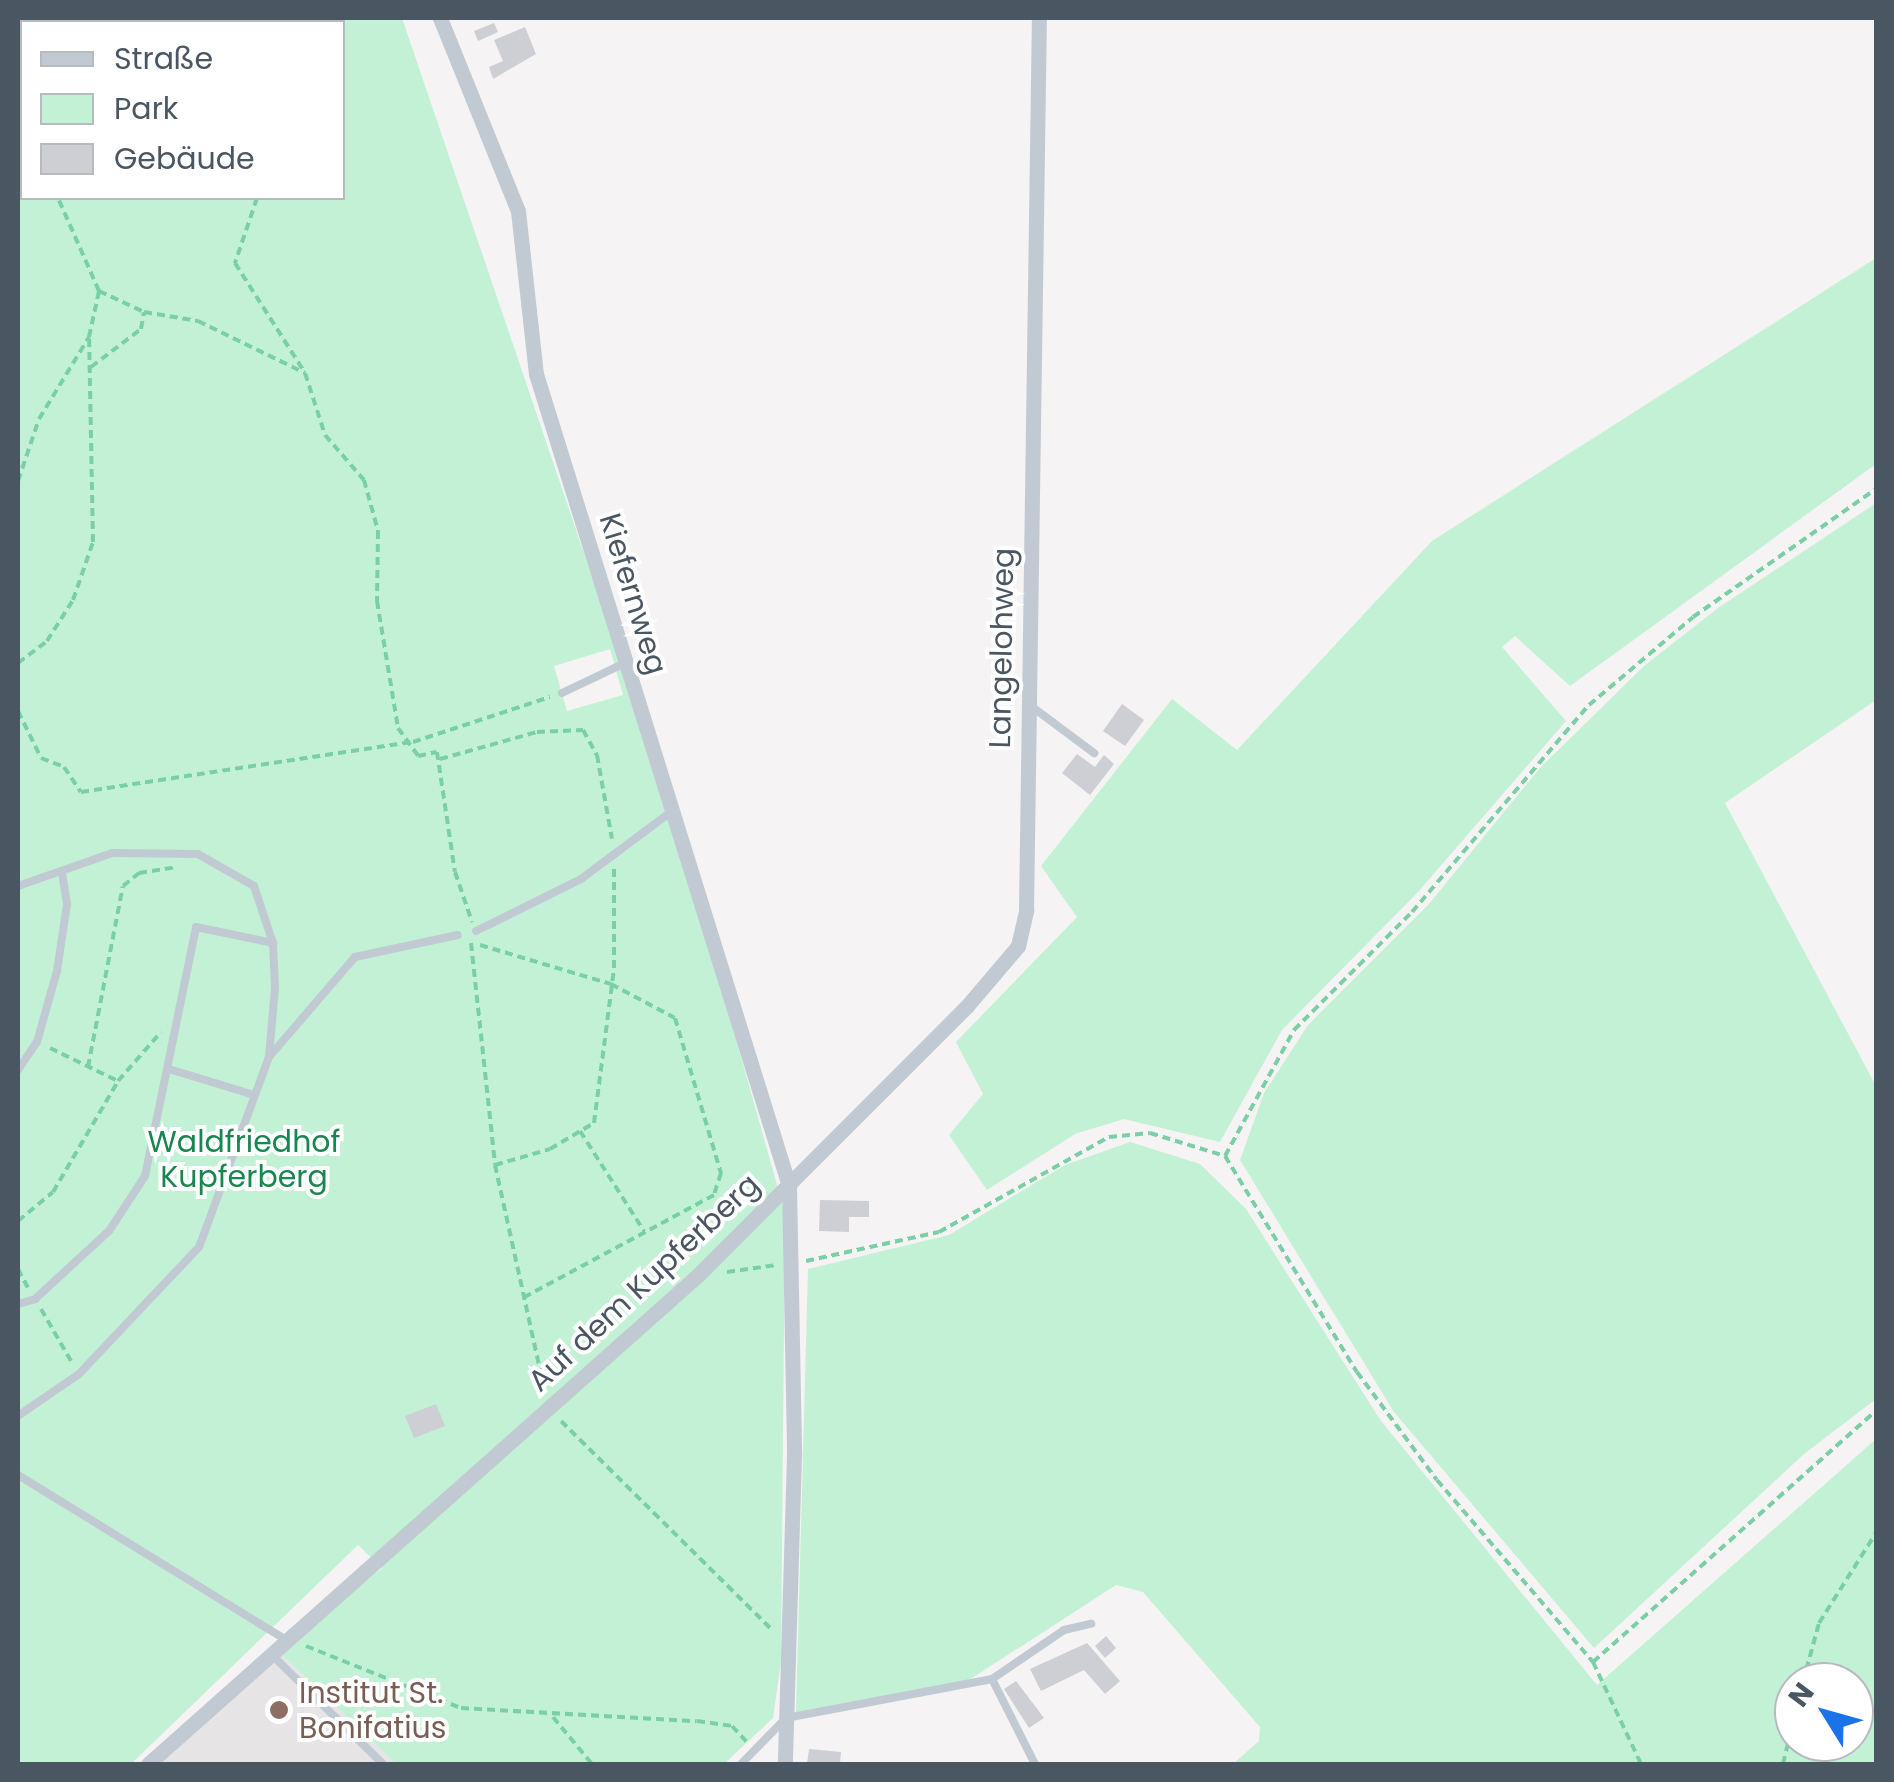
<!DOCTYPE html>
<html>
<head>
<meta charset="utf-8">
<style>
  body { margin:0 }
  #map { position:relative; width:1894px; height:1782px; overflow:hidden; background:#f5f3f3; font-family:Poppins,sans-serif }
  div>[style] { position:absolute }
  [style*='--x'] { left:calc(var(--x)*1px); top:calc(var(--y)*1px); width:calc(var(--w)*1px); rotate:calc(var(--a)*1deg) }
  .education>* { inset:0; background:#e6e4e5 }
  .green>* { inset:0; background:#c3f1d5 }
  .building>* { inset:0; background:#cdcfd5 }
  .path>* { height:4px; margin-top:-2px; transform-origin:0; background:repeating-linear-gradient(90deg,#7ad0a6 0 8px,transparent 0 13px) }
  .lane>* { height:8px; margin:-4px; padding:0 4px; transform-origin:4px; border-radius:4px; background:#c1cad2 }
  .street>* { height:15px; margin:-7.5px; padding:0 7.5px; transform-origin:7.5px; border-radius:7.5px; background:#c1cad2 }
  .dots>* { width:28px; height:28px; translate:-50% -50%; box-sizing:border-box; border:5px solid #fff; border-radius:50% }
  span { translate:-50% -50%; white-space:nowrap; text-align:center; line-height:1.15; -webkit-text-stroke:8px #fff; paint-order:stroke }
  .street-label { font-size:30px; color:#4a5661 }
  .park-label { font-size:30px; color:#17864f }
  .education-label { font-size:30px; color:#785e54 }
  .left { translate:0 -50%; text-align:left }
  .frame { position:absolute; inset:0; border:20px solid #4a5661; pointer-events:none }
  .legend { position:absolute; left:20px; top:20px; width:325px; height:180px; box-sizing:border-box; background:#fff; border:2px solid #b7bbc0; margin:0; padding:12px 18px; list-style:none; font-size:30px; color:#4a5661 }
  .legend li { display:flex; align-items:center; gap:20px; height:50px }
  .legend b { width:50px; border:2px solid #b7bbc0 }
  .north { position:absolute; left:1774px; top:1662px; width:100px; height:100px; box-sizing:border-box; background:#fff; border:2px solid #b7bbc0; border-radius:50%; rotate:307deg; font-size:28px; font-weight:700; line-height:40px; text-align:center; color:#4a5661 }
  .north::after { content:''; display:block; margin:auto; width:35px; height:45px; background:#1a73e8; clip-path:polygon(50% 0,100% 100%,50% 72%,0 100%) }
</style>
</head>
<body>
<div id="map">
  <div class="education">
    <div style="clip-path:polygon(282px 1655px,396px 1764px,158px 1764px)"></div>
  </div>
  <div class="green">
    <div style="clip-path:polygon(evenodd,18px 18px,402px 18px,672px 812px,785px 1213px,781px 1661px,773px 1718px,724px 1764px,396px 1764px,277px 1650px,382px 1568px,358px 1545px,131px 1764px,18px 1764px,18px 18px,22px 22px,342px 22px,342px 198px,22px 198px,22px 22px,18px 18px,610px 649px,623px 695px,567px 711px,554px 666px,610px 649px)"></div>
    <div style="clip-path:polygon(1876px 258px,1876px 464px,1570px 686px,1515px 636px,1502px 647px,1566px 721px,1418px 892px,1282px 1030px,1220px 1142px,1124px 1119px,1075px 1134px,987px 1190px,949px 1135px,983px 1094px,956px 1042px,1077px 917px,1041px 866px,1172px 699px,1237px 750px,1432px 541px)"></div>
    <div style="clip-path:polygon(1876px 503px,1876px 700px,1725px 803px,1876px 1086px,1876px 1399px,1804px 1454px,1594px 1648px,1394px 1412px,1240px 1160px,1264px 1093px,1308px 1025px,1429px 904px,1539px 769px,1644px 666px,1718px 608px)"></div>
    <div style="clip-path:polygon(evenodd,1130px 1142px,1200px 1164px,1246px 1209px,1381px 1421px,1597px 1685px,1876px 1439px,1876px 1764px,1233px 1764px,1259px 1741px,1260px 1727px,1143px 1592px,1116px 1585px,969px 1680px,796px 1712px,808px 1269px,949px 1235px,1065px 1165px,1130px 1142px,1794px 1682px,1854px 1682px,1854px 1742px,1794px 1742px,1794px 1682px)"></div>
  </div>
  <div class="building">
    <div style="clip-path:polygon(494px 23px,498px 32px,478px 41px,474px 31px)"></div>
    <div style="clip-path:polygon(525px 27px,536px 54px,493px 79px,489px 67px,503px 61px,494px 40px)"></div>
    <div style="clip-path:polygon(1122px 704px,1144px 720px,1125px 746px,1103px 731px)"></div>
    <div style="clip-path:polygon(1077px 754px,1095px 767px,1104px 755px,1114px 764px,1090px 795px,1062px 773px)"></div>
    <div style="clip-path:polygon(820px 1200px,869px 1201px,869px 1217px,849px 1217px,849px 1232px,819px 1231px)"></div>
    <div style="clip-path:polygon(436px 1404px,445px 1426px,414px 1438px,405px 1416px)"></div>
    <div style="clip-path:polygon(1106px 1636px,1116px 1648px,1105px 1658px,1095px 1646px)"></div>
    <div style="clip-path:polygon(1087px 1643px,1120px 1681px,1105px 1694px,1084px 1670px,1041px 1691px,1030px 1669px)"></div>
    <div style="clip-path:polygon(1016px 1681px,1044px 1718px,1029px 1728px,1004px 1689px)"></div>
    <div style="clip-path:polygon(809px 1749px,841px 1752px,840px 1764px,807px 1764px)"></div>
  </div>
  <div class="path">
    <div style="--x:293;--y:22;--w:6;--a:-45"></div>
    <div style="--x:18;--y:90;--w:14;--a:73"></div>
    <div style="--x:257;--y:198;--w:69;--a:108.7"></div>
    <div style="--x:235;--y:263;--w:130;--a:57.5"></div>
    <div style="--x:99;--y:291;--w:50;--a:25"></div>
    <div style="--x:144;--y:312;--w:55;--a:9.5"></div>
    <div style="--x:198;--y:321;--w:119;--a:25.9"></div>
    <div style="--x:305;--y:373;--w:65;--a:72.1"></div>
    <div style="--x:325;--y:435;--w:60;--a:49.1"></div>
    <div style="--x:364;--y:480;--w:53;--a:74.6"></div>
    <div style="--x:378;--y:531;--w:70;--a:90.8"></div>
    <div style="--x:377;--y:601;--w:129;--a:80.6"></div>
    <div style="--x:398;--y:728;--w:34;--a:54"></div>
    <div style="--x:418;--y:756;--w:19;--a:-12"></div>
    <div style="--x:437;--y:752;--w:121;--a:81.5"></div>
    <div style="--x:455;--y:872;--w:53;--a:71.2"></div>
    <div style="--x:91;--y:367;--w:63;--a:-37.2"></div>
    <div style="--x:141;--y:329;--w:17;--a:-80"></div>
    <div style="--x:18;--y:481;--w:65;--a:-71.3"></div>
    <div style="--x:39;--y:419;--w:96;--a:-58.6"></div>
    <div style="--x:89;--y:337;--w:47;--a:-77.7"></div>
    <div style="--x:99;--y:291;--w:102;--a:-113.8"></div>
    <div style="--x:18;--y:663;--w:36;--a:-37"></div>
    <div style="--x:47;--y:641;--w:49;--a:-57.6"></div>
    <div style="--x:73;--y:600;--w:61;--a:-71"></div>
    <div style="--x:93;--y:542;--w:205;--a:-91.1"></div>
    <div style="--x:18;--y:711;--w:52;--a:63.9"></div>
    <div style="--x:41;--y:758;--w:25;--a:21"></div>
    <div style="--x:64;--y:767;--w:30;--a:56"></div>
    <div style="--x:81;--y:792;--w:336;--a:-8.6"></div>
    <div style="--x:413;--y:742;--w:144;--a:-18.2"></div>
    <div style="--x:440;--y:759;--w:101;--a:-15.6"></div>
    <div style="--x:537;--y:732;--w:46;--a:-2.5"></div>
    <div style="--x:583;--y:730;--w:29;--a:61"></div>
    <div style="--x:597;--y:755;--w:85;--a:79.9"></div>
    <div style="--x:471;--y:943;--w:223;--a:83.8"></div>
    <div style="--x:495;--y:1165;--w:232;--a:77.6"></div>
    <div style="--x:480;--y:945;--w:137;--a:16.6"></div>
    <div style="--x:611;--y:984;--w:72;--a:28"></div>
    <div style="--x:675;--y:1018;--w:162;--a:73.5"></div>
    <div style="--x:721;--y:1173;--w:23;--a:108"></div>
    <div style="--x:714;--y:1195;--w:219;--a:151.7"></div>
    <div style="--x:50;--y:1048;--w:76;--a:25.9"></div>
    <div style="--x:88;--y:1067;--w:184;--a:-79.1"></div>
    <div style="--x:123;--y:886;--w:21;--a:-39"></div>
    <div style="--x:139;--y:873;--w:36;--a:-9"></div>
    <div style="--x:580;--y:1131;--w:119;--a:57.4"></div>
    <div style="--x:1225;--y:1156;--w:144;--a:-61.3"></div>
    <div style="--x:1294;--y:1030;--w:167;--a:-45"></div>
    <div style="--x:1412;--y:912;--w:272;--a:-49.5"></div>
    <div style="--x:1589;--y:705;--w:136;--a:-40.2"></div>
    <div style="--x:1693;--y:617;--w:223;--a:-35"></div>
    <div style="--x:495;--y:1165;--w:57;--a:-16.2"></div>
    <div style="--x:550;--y:1149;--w:51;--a:-30.6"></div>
    <div style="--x:594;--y:1123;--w:156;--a:-82.6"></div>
    <div style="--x:614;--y:968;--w:100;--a:-90"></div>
    <div style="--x:18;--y:1221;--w:45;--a:-39.6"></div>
    <div style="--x:53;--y:1192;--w:129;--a:-59.6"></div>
    <div style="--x:118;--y:1081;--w:65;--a:-48.7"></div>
    <div style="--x:806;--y:1261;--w:136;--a:-12.3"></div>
    <div style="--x:939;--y:1232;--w:195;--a:-29.2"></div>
    <div style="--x:1109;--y:1137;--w:41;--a:-5.6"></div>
    <div style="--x:1150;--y:1133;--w:78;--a:17"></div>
    <div style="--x:1225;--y:1156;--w:253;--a:58.6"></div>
    <div style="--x:1357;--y:1372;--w:134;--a:53.5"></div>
    <div style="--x:1437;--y:1480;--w:240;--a:49.4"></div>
    <div style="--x:1593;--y:1662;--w:113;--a:64.8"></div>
    <div style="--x:18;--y:1269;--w:21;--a:62"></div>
    <div style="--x:727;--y:1272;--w:50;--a:-8"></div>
    <div style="--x:41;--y:1309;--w:60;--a:60"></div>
    <div style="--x:561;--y:1421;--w:296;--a:44.7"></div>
    <div style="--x:306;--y:1646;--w:167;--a:21.8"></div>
    <div style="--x:461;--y:1708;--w:236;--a:3.2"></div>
    <div style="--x:697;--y:1721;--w:35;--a:8"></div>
    <div style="--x:732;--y:1726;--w:22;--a:47"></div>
    <div style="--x:1593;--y:1662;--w:378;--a:-41.6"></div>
    <div style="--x:1803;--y:1682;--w:61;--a:-74.8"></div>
    <div style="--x:1819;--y:1623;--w:107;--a:-57.7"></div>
    <div style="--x:553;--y:1717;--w:61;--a:50.3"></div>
    <div style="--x:1783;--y:1764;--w:46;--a:-76.3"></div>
  </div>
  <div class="lane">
    <div style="--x:562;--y:693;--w:70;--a:-25.5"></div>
    <div style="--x:1031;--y:706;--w:79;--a:36.7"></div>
    <div style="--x:18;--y:886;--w:100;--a:-19.3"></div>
    <div style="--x:112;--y:853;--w:86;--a:0.7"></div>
    <div style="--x:198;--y:854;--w:64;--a:29.7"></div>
    <div style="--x:254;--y:886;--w:60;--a:71.6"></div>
    <div style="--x:273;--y:943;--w:45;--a:87.5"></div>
    <div style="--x:275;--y:988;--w:69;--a:95"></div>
    <div style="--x:269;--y:1057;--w:202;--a:110.2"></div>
    <div style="--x:199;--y:1247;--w:175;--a:133.4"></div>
    <div style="--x:79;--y:1374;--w:74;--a:145.5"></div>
    <div style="--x:476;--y:931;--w:117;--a:-26.3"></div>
    <div style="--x:581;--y:879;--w:112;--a:-36.7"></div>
    <div style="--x:269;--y:1057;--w:132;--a:-49.3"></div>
    <div style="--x:355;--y:957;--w:105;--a:-12.1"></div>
    <div style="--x:169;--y:1069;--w:89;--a:17"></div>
    <div style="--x:18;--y:1070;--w:34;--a:-56"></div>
    <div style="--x:37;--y:1042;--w:74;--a:-74.3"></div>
    <div style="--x:57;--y:971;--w:68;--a:-81.5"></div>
    <div style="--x:67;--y:904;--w:31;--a:-99"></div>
    <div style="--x:18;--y:1304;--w:18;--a:-16"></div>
    <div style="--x:35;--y:1299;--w:100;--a:-42.6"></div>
    <div style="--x:109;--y:1231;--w:66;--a:-56.8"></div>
    <div style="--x:145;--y:1176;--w:254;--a:-78.4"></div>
    <div style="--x:196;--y:927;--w:79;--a:11.7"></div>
    <div style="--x:18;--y:1475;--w:311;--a:31.6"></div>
    <div style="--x:272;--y:1655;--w:156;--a:44.5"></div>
    <div style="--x:992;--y:1679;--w:95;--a:63.2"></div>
    <div style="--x:741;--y:1764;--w:64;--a:-45.6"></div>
    <div style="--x:786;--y:1718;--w:210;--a:-10.7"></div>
    <div style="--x:992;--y:1679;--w:87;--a:-34.2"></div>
    <div style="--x:1064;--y:1630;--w:28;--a:-13"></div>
  </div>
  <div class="street">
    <div style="--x:440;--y:18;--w:208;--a:68"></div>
    <div style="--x:518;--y:211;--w:164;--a:83.7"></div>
    <div style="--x:536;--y:374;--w:851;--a:72.69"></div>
    <div style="--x:789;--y:1186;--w:269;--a:88.9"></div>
    <div style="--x:794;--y:1455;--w:309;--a:91.7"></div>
    <div style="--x:148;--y:1764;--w:735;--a:-41.63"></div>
    <div style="--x:697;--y:1276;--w:382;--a:-45"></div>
    <div style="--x:967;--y:1006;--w:79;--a:-49.6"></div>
    <div style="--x:1018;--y:946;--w:37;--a:-77"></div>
    <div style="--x:1026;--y:910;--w:892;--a:-89.17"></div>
  </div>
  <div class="dots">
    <div style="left:279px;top:1710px;background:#8d6e63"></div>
  </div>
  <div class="street-label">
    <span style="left:633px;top:594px;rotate:73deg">Kiefernweg</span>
    <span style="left:1002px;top:648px;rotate:-89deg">Langelohweg</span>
    <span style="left:644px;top:1283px;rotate:-43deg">Auf dem Kupferberg</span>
  </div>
  <div class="park-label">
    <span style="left:244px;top:1159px">Waldfriedhof<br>Kupferberg</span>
  </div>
  <div class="education-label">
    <span class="left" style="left:299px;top:1710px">Institut St.<br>Bonifatius</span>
  </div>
  <div class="frame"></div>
  <ul class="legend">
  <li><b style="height:12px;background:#c1cad2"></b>Straße</li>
  <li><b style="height:28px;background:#c3f1d5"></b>Park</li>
  <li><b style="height:28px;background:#cdcfd5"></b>Gebäude</li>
  </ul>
  <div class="north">N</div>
</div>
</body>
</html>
